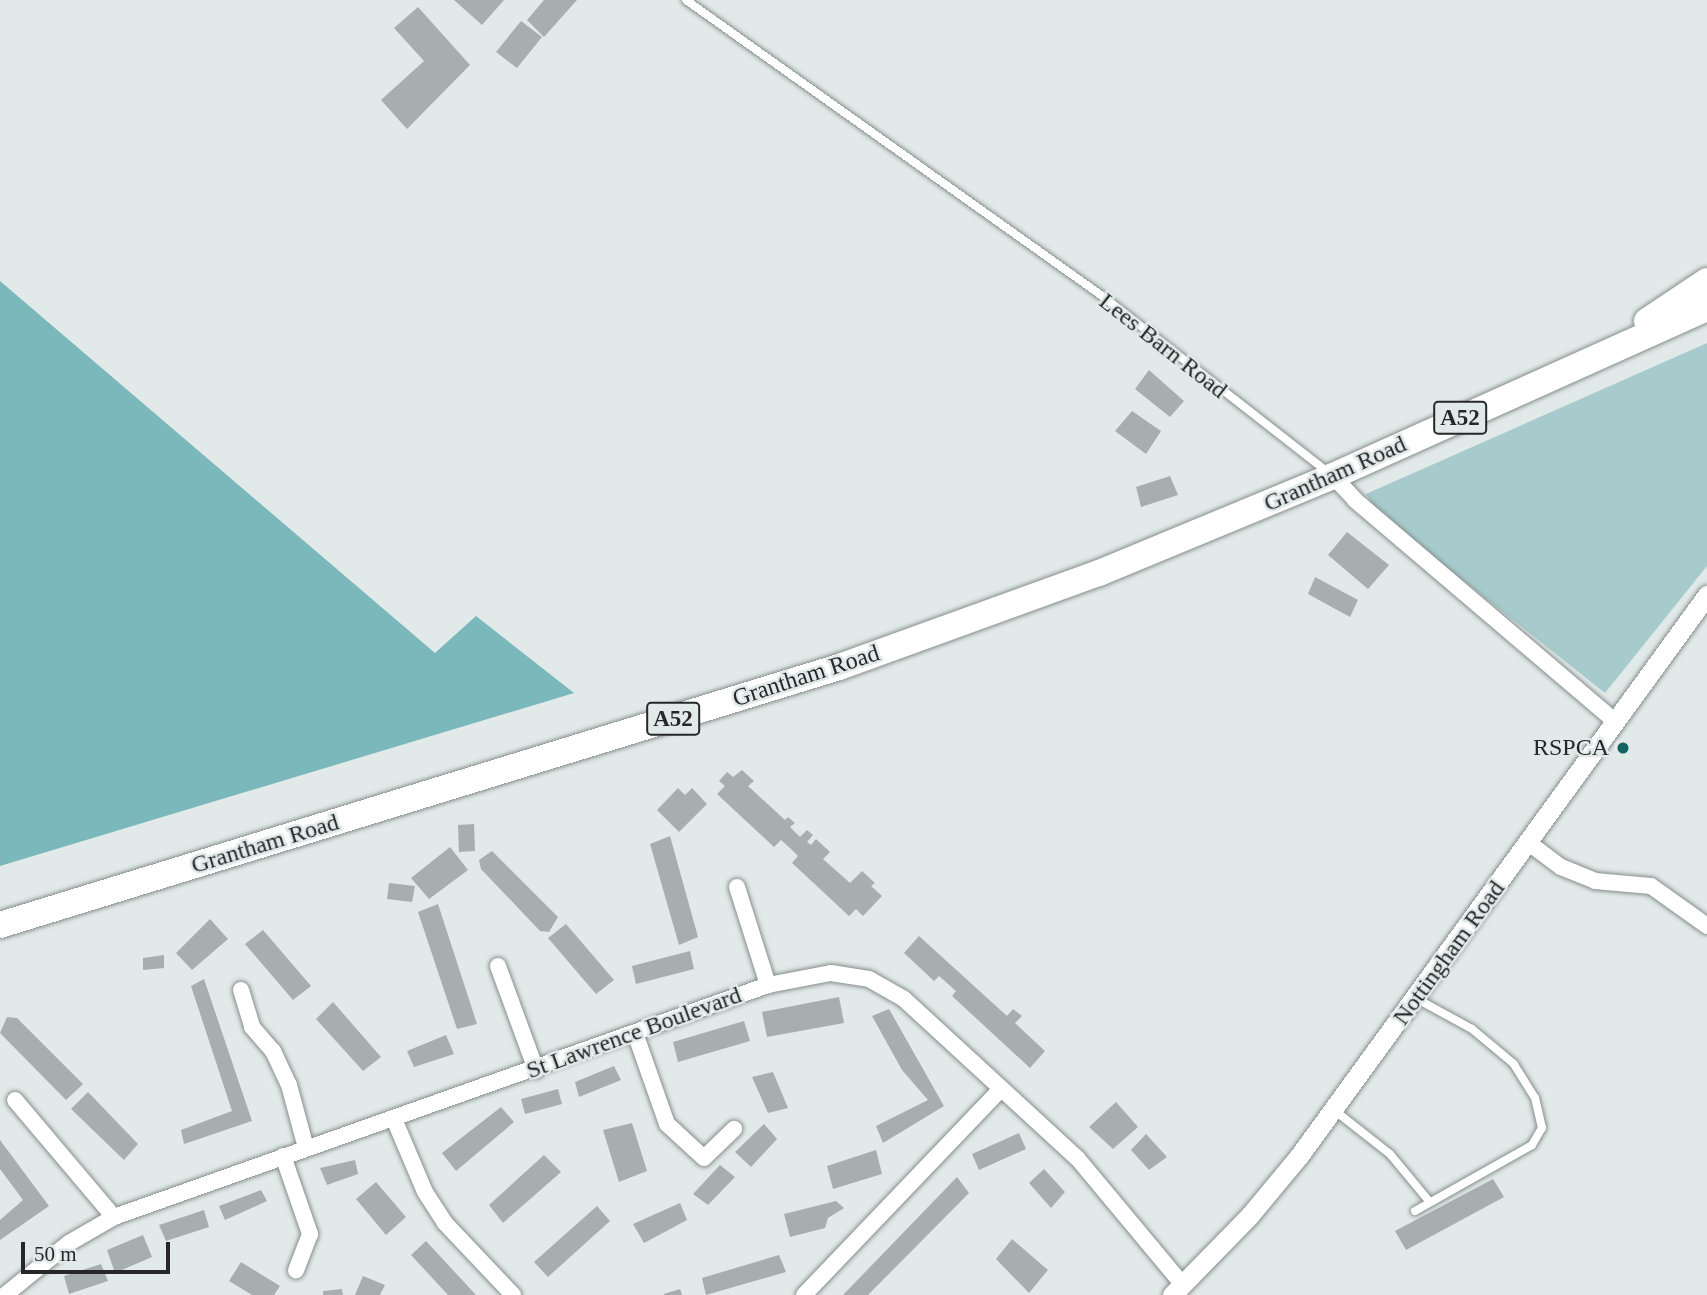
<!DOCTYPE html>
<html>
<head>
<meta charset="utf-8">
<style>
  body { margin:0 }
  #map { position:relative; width:1707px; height:1295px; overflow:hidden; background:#e1e9e9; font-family:Georgia,serif }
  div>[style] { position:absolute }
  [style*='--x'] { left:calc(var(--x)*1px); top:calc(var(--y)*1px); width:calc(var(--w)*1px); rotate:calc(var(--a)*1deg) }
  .green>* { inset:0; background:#a7cbcc }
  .forest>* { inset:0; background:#7ab8bb }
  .building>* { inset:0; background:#a7aeae }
  .roads { filter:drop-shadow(0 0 2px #868d8d) drop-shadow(0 0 2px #868d8d) }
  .service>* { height:8px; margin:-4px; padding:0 4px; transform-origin:4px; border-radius:4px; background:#fff }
  .minor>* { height:16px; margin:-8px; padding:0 8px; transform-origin:8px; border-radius:8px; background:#fff }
  .tertiary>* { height:19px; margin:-9.5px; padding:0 9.5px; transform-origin:9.5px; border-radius:9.5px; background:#fff }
  .trunk>* { height:26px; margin:-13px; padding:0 13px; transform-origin:13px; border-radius:13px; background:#fff }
  .dots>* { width:19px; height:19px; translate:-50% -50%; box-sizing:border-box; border:4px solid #e1e9e9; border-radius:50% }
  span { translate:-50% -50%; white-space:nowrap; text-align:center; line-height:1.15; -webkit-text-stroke:5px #e1e9e9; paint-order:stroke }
  .shield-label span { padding:2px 5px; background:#e1e9e9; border:2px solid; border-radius:5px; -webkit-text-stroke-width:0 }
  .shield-label { font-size:23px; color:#252728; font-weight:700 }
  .street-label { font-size:24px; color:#252728 }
  .poi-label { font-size:24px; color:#252728 }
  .right { translate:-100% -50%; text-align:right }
  .scale { position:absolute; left:21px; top:1242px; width:149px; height:32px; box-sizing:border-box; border:4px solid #252728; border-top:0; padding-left:9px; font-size:21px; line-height:24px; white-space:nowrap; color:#252728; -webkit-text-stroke:5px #e1e9e9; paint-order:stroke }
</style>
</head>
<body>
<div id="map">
  <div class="green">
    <div style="clip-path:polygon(1707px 343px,1707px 566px,1605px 693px,1378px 513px,1366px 494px)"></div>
  </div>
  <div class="forest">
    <div style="clip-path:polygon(0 281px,435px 653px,476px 616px,574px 693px,0 866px)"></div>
  </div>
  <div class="building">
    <div style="clip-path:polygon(454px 0,504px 0,482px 25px)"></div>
    <div style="clip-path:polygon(544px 0,577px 0,544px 37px,527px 20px)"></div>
    <div style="clip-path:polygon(418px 7px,470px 65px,407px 129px,381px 100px,424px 61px,394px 28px)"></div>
    <div style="clip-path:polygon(521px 21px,542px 37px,517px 68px,496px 52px)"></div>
    <div style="clip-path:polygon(1149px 370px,1184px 401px,1170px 417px,1135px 389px)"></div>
    <div style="clip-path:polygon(1132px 411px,1161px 431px,1146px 454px,1115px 431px)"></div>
    <div style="clip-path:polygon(1170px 476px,1178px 495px,1141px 507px,1136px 487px)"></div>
    <div style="clip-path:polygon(1347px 532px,1389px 565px,1368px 589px,1328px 555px)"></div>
    <div style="clip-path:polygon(1315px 577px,1358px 600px,1350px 617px,1308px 594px)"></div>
    <div style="clip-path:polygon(742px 770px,754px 781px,748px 786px,785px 820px,788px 817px,795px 823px,790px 827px,800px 837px,807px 830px,813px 835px,807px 842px,811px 845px,816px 839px,830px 852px,823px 859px,850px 883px,862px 871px,875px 883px,871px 886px,882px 896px,863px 916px,856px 909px,849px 916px,792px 863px,798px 856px,790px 848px,781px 840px,774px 847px,717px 794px,725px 786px,719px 781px,727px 772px,733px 777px)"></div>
    <div style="clip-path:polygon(678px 788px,685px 795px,692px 788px,707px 804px,679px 832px,657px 810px)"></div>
    <div style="clip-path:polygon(474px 824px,475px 851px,459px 852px,458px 825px)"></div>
    <div style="clip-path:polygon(670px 836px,698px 937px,679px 945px,650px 844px)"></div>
    <div style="clip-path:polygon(450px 847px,468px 870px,429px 899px,411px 878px)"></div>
    <div style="clip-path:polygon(492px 851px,558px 917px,549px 932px,540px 931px,481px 869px,479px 860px)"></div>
    <div style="clip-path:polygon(389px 883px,415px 886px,412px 902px,387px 899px)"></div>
    <div style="clip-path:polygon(438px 904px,477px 1024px,457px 1029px,418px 912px)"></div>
    <div style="clip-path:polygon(210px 919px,228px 939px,192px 970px,176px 953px)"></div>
    <div style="clip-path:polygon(566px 924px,614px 980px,596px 994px,548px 938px)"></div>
    <div style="clip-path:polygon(263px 930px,311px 986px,293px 1000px,245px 944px)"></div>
    <div style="clip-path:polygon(919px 936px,1007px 1016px,1013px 1009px,1022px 1016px,1015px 1023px,1045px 1051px,1030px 1068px,952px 996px,956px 991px,939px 976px,934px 981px,904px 953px)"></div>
    <div style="clip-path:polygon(690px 951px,694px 969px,636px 984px,632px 966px)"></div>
    <div style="clip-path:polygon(164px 955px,164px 968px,143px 970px,143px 958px)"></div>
    <div style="clip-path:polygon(204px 979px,252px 1121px,184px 1144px,181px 1130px,232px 1111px,191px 986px)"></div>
    <div style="clip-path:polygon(839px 997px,844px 1023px,767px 1037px,762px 1012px)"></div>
    <div style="clip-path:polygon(333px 1002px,381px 1057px,363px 1071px,316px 1019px)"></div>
    <div style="clip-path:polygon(889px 1009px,944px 1106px,883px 1143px,876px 1126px,928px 1100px,902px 1070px,872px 1016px)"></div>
    <div style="clip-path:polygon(7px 1017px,17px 1018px,83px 1084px,66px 1100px,0 1033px)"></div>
    <div style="clip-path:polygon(744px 1021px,750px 1041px,678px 1062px,673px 1042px)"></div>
    <div style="clip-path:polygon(446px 1035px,454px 1054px,414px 1067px,407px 1051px)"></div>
    <div style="clip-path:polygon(614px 1066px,621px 1080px,579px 1097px,575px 1082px)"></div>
    <div style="clip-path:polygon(773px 1072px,788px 1108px,768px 1113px,752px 1077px)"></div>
    <div style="clip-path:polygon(558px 1089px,562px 1104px,525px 1114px,521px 1099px)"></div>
    <div style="clip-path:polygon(88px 1092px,138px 1144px,124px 1160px,71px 1109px)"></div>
    <div style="clip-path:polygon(1116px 1102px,1138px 1127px,1113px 1149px,1089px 1127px)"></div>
    <div style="clip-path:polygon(501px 1107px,514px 1122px,456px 1171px,442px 1153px)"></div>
    <div style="clip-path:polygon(632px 1123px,647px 1171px,619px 1182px,603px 1130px)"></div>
    <div style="clip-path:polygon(764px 1124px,777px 1139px,751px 1167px,735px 1152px)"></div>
    <div style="clip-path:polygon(1019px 1133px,1026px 1149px,979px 1170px,972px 1154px)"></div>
    <div style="clip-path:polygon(1146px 1134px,1167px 1157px,1149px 1170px,1131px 1150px)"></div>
    <div style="clip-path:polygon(0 1140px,49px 1206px,0 1240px,0 1220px,23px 1200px,0 1169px)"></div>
    <div style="clip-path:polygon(876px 1150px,882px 1174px,833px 1189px,827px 1166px)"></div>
    <div style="clip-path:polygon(544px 1155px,561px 1172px,503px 1223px,489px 1205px)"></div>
    <div style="clip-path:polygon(355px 1160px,358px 1174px,327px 1185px,320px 1168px)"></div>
    <div style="clip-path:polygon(720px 1165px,735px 1177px,708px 1205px,693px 1194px)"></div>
    <div style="clip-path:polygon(1044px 1169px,1065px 1192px,1051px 1208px,1029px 1183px)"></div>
    <div style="clip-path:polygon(957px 1177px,969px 1193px,868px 1295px,843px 1295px)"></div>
    <div style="clip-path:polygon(1493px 1179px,1504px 1197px,1406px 1250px,1395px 1231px)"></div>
    <div style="clip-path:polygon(376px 1182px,406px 1217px,386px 1235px,356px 1199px)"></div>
    <div style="clip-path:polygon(261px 1190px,267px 1201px,225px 1220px,219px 1206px)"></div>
    <div style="clip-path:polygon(836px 1201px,844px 1208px,828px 1218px,825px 1228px,790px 1237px,784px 1214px)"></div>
    <div style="clip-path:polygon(680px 1203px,687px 1220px,644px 1243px,633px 1224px)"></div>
    <div style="clip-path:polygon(597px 1206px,610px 1221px,548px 1277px,534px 1262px)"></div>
    <div style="clip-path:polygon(204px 1210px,209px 1227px,166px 1241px,159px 1225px)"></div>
    <div style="clip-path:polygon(143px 1235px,152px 1257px,115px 1273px,107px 1250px)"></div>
    <div style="clip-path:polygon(1012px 1239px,1048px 1270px,1029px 1293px,996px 1259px)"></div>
    <div style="clip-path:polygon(426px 1241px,476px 1295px,448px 1295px,411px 1255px)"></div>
    <div style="clip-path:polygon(779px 1255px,786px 1272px,706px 1295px,702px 1278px)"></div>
    <div style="clip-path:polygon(241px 1262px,280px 1286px,274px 1295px,252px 1295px,229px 1281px)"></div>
    <div style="clip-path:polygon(101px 1264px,108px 1281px,69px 1294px,64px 1276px)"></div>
    <div style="clip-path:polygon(363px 1276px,385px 1285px,380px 1295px,355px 1295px)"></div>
    <div style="clip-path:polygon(342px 1289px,343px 1295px,323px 1295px,323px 1291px)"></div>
    <div style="clip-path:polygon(680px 1289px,682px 1295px,664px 1295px,664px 1294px)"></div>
  </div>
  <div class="roads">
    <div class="service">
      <div style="--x:686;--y:0;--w:514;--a:35.42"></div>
      <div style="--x:1105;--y:298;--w:284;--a:38"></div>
      <div style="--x:1334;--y:1110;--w:71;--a:38.2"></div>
      <div style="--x:1390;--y:1154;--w:61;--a:50.3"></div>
      <div style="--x:1415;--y:1211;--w:134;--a:-29.4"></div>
      <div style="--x:1532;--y:1145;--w:20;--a:-60"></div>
      <div style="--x:1542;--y:1128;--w:31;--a:-103"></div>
      <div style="--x:1535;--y:1098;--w:40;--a:-122"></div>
      <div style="--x:1514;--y:1064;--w:55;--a:-140.2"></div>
      <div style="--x:1472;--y:1029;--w:63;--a:-151.4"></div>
    </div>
    <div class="minor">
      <div style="--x:1333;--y:476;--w:33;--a:47"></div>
      <div style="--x:1355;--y:500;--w:343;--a:40.4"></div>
      <div style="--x:1529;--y:843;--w:40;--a:37"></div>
      <div style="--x:1561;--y:867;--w:37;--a:22"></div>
      <div style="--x:1595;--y:881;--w:56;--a:5.1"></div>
      <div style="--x:1651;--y:886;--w:69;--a:35.5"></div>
      <div style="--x:737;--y:887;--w:103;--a:72.4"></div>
      <div style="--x:498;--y:966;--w:111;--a:69.9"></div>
      <div style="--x:241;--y:990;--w:39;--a:73"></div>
      <div style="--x:252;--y:1027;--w:32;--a:49"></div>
      <div style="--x:273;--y:1051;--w:38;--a:65"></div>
      <div style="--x:289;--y:1085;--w:65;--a:74.9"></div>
      <div style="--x:635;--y:1033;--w:96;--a:70.6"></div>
      <div style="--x:667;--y:1124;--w:50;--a:42.6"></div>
      <div style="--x:704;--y:1158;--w:42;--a:-44"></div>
      <div style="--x:15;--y:1100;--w:153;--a:49.8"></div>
      <div style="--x:394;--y:1119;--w:79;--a:67"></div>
      <div style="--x:425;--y:1192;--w:37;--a:57"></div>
      <div style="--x:445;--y:1223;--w:99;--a:46.6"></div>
      <div style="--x:283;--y:1156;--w:83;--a:70.9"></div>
      <div style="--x:310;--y:1234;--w:39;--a:111"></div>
      <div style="--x:5;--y:1295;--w:82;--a:-39.1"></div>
      <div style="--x:69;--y:1243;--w:52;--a:-30"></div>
      <div style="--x:114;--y:1217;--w:694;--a:-19.53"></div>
      <div style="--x:768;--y:985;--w:64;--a:-10.8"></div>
      <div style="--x:831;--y:973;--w:38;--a:9"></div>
      <div style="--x:869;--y:979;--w:40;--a:29.7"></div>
      <div style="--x:904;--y:999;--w:236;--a:42.6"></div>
      <div style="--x:1078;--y:1159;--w:164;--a:50.2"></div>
      <div style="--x:804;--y:1295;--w:285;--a:-46.3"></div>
    </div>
    <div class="tertiary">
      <div style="--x:1172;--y:1295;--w:112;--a:-45.7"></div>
      <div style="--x:1250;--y:1215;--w:77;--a:-50.3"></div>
      <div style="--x:1299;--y:1156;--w:694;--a:-53.97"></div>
    </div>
    <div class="trunk">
      <div style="--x:1647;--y:321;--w:72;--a:-33.7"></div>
      <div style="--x:0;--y:925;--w:878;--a:-17.09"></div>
      <div style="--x:839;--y:667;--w:276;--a:-19.9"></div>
      <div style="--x:1099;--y:573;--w:253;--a:-22.5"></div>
      <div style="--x:1333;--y:476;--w:410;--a:-24.2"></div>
    </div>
  </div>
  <div class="dots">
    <div style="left:1623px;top:748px;background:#116265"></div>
  </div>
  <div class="shield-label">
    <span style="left:1460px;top:418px">A52</span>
    <span style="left:673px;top:719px">A52</span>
  </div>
  <div class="street-label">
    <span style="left:1163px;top:346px;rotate:38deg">Lees Barn Road</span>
    <span style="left:1335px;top:474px;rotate:-24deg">Grantham Road</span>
    <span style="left:806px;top:676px;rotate:-18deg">Grantham Road</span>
    <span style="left:265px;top:844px;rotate:-17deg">Grantham Road</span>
    <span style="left:1449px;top:953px;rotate:-54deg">Nottingham Road</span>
    <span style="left:634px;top:1033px;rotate:-20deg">St Lawrence Boulevard</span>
  </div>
  <div class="poi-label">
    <span class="right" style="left:1609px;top:748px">RSPCA</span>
  </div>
  <div class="scale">50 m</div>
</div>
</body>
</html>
